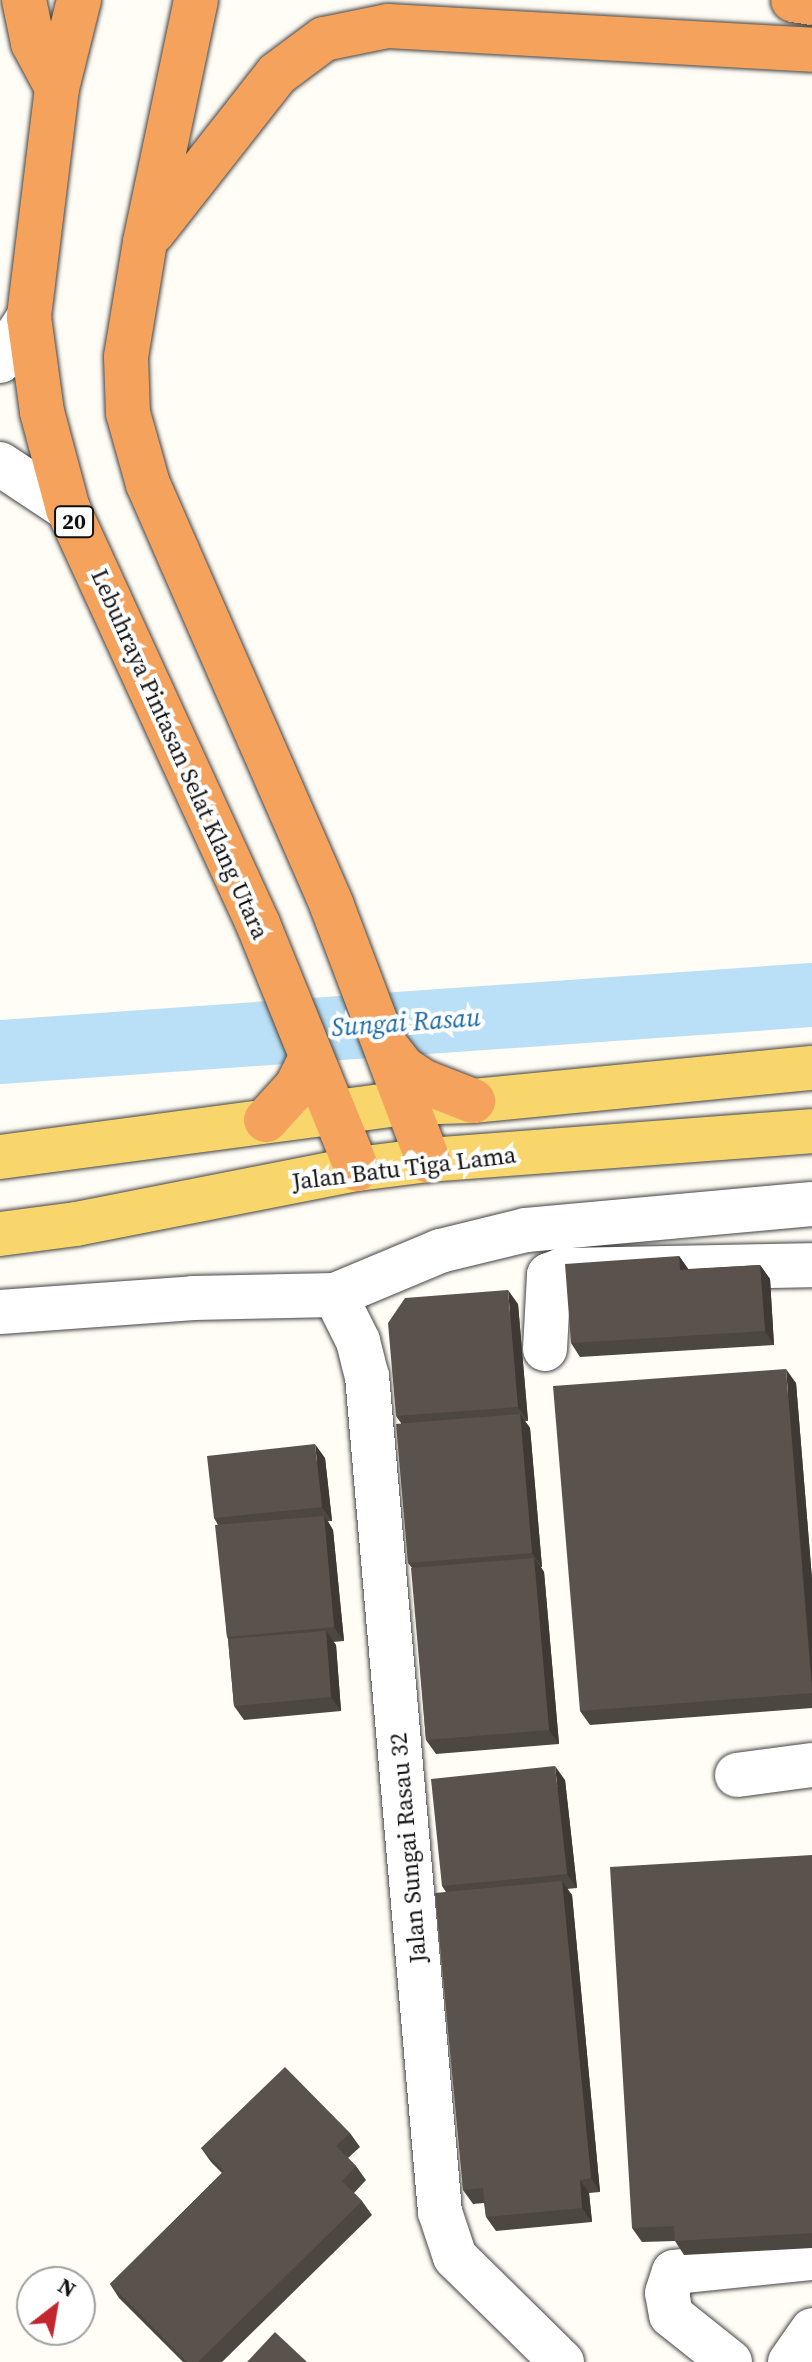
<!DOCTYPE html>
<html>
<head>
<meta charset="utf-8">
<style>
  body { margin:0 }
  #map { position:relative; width:812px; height:2362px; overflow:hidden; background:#fffdf5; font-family:"Source Serif 4",serif }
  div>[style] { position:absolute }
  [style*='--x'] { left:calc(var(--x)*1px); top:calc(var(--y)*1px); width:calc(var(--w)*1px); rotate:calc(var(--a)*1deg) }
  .river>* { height:64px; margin:-32px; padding:0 32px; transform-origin:32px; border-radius:32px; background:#b9e0f7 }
  .roads { filter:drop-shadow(0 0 2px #444) drop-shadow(0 0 2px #444) }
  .minor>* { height:44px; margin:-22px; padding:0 22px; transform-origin:22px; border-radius:22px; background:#fff }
  .major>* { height:44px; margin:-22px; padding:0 22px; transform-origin:22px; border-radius:22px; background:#f9d66b }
  .highway>* { height:44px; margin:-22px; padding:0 22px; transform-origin:22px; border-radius:22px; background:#f5a25d }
  .wall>* { inset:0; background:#4d4742 }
  .shaded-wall>* { inset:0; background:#3f3936 }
  .building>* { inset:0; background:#5a524d }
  span { translate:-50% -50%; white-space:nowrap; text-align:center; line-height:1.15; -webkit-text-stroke:8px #fff; paint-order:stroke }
  .shield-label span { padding:2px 6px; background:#fff; border:2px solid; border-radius:6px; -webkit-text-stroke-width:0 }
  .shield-label { font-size:22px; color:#111; font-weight:700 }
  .street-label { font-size:24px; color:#111 }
  .water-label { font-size:26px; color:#1768a6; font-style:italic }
  .north { position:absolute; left:16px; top:2266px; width:80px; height:80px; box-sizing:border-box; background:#fff; border:2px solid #a0a0a0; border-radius:50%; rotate:31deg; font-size:22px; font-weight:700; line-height:32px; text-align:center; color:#111 }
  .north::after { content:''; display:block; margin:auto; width:28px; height:36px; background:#c4262e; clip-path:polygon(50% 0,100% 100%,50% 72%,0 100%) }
</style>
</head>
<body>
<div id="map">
  <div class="river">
    <div style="--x:0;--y:1052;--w:814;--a:-4.02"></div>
  </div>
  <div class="roads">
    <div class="minor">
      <div style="--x:0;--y:361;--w:53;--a:-56.6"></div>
      <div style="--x:0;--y:464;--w:82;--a:33.5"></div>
      <div style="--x:335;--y:1295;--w:51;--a:63.4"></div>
      <div style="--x:358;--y:1341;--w:36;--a:76"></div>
      <div style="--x:367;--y:1376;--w:839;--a:85.01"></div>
      <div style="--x:440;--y:2212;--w:47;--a:71.6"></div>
      <div style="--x:455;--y:2257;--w:150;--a:44.5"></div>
      <div style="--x:0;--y:1312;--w:194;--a:-4.1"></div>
      <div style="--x:193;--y:1298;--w:142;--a:-1.2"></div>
      <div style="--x:335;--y:1295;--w:114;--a:-22.7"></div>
      <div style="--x:440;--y:1251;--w:89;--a:-13.7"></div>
      <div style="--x:526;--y:1230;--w:287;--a:-5.2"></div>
      <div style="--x:545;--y:1349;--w:74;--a:-86.9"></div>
      <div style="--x:549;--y:1275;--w:14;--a:-21"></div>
      <div style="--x:562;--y:1270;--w:250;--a:-1.1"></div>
      <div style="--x:737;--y:1775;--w:76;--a:-7.6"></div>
      <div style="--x:730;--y:2362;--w:75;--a:-141.5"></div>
      <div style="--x:671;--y:2315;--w:22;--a:-100"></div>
      <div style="--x:667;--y:2293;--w:22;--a:-72"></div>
      <div style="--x:674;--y:2272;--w:139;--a:-5.8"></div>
      <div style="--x:790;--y:2362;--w:39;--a:-55"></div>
    </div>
    <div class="major">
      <div style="--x:0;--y:1157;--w:409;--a:-7.6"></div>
      <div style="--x:405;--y:1103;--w:68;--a:-1.7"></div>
      <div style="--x:473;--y:1101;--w:341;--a:-5.6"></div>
      <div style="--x:0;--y:1234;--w:77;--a:-7.5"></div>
      <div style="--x:76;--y:1224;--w:286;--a:-11.1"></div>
      <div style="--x:357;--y:1169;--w:72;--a:-7.2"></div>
      <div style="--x:428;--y:1160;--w:385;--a:-4.3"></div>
    </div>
    <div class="highway">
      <div style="--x:24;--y:0;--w:44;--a:78.2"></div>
      <div style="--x:33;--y:43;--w:51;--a:61.9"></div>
      <div style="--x:79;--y:0;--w:91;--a:104"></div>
      <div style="--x:57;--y:88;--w:231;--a:97"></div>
      <div style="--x:29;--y:317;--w:96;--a:82.2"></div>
      <div style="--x:42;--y:412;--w:100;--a:75"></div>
      <div style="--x:68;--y:509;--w:456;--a:65.4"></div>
      <div style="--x:258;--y:924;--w:264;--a:68"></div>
      <div style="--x:196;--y:0;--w:247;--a:101.9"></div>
      <div style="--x:145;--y:242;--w:117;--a:99.4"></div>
      <div style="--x:126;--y:357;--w:56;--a:88"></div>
      <div style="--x:128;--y:413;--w:74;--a:74.3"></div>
      <div style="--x:148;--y:484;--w:460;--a:66.4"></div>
      <div style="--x:332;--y:906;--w:272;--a:69.3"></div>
      <div style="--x:793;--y:0;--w:19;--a:9"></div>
      <div style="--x:153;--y:232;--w:201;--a:-51.9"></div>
      <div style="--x:277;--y:74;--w:59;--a:-36.7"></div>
      <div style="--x:324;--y:39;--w:65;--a:-11.5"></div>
      <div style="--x:388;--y:26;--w:425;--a:3.2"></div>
      <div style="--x:386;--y:1046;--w:28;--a:52"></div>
      <div style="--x:403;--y:1068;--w:23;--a:34"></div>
      <div style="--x:422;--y:1081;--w:55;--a:21.4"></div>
      <div style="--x:266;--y:1120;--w:46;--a:-47.6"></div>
      <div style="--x:297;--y:1086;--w:32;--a:-64"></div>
    </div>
  </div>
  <div class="wall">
    <div style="clip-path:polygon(679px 1256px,688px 1269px,760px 1265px,770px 1279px,774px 1345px,580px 1357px,571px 1343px)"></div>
    <div style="clip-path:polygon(518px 1304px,528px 1421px,525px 1421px,530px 1428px,542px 1567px,541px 1567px,544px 1572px,559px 1744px,436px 1754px,426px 1740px,412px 1568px,408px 1563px,401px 1423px,396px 1416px)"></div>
    <div style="clip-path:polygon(796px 1383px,812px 1579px,812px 1708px,590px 1725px,580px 1711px)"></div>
    <div style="clip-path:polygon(325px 1458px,332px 1521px,328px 1521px,333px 1530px,344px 1641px,333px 1642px,336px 1645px,341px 1711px,244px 1720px,234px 1706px,228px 1639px,227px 1637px,218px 1525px,214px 1518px)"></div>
    <div style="clip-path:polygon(565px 1780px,577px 1888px,567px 1889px,572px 1895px,600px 2192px,589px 2193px,592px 2222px,496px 2231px,486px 2217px,484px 2203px,473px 2204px,463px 2190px,446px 1892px,442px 1886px)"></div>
    <div style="clip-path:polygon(812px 1855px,812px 2248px,684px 2255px,675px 2241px,642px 2242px,632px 2228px)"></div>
    <div style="clip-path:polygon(350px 2133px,360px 2147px,348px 2158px,356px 2166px,366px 2180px,354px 2193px,362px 2201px,372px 2215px,222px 2362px,183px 2362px,119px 2298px,110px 2284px,222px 2173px,211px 2162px,201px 2148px)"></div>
  </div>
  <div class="shaded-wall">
    <div style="clip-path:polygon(679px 1256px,689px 1270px,680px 1270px)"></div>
    <div style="clip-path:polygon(760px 1265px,770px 1279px,774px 1345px,765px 1331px)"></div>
    <div style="clip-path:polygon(508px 1290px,518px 1304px,528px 1421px,518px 1407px)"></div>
    <div style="clip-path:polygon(786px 1369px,796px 1383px,812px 1579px,812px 1683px)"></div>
    <div style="clip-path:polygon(520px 1414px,530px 1428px,542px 1567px,532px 1553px)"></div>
    <div style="clip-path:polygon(315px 1444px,325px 1458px,332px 1521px,322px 1507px)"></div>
    <div style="clip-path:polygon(324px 1516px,333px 1530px,344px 1641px,334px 1627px)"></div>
    <div style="clip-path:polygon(534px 1558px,544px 1572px,559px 1744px,549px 1730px)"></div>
    <div style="clip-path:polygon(326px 1631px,336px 1645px,341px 1711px,331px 1697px)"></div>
    <div style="clip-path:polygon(555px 1766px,565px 1780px,577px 1888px,567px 1874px)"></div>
    <div style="clip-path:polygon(562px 1881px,572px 1895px,600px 2192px,591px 2178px)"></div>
    <div style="clip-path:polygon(580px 2180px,589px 2193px,592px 2222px,582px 2208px)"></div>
  </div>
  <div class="building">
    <div style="clip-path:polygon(679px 1256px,680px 1270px,760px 1265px,765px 1331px,571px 1343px,565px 1264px)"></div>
    <div style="clip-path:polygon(508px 1290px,518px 1407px,396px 1416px,388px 1323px,405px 1298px)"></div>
    <div style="clip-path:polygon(786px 1369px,812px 1693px,580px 1711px,553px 1386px)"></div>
    <div style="clip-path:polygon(520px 1414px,532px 1553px,408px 1563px,396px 1424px)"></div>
    <div style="clip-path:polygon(315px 1444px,322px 1507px,214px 1518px,207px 1456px)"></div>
    <div style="clip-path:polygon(324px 1516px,334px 1627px,227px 1637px,215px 1525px)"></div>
    <div style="clip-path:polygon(534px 1558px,549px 1730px,426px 1740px,411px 1568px)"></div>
    <div style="clip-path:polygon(326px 1631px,331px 1697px,234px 1706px,228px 1639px)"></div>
    <div style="clip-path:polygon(555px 1766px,567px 1874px,442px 1886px,431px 1779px)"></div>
    <div style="clip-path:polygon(812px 1855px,812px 2233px,675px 2241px,674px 2226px,632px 2228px,610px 1867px)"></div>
    <div style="clip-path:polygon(562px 1881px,591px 2178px,580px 2180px,582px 2208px,486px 2217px,483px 2188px,463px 2190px,435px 1893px)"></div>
    <div style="clip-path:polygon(285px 2067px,350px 2133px,336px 2146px,356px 2166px,342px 2181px,362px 2201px,198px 2362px,187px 2362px,110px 2284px,224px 2171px,201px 2148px)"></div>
    <div style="clip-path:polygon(275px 2332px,307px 2362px,247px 2362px)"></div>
  </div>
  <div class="shield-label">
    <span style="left:74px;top:522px">20</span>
  </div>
  <div class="street-label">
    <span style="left:180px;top:754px;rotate:66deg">Lebuhraya Pintasan Selat Klang Utara</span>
    <span style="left:404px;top:1168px;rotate:-7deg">Jalan Batu Tiga Lama</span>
    <span style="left:408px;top:1848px;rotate:-95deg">Jalan Sungai Rasau 32</span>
  </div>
  <div class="water-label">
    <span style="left:406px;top:1023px;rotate:-4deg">Sungai Rasau</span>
  </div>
  <div class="north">N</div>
</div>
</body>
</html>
